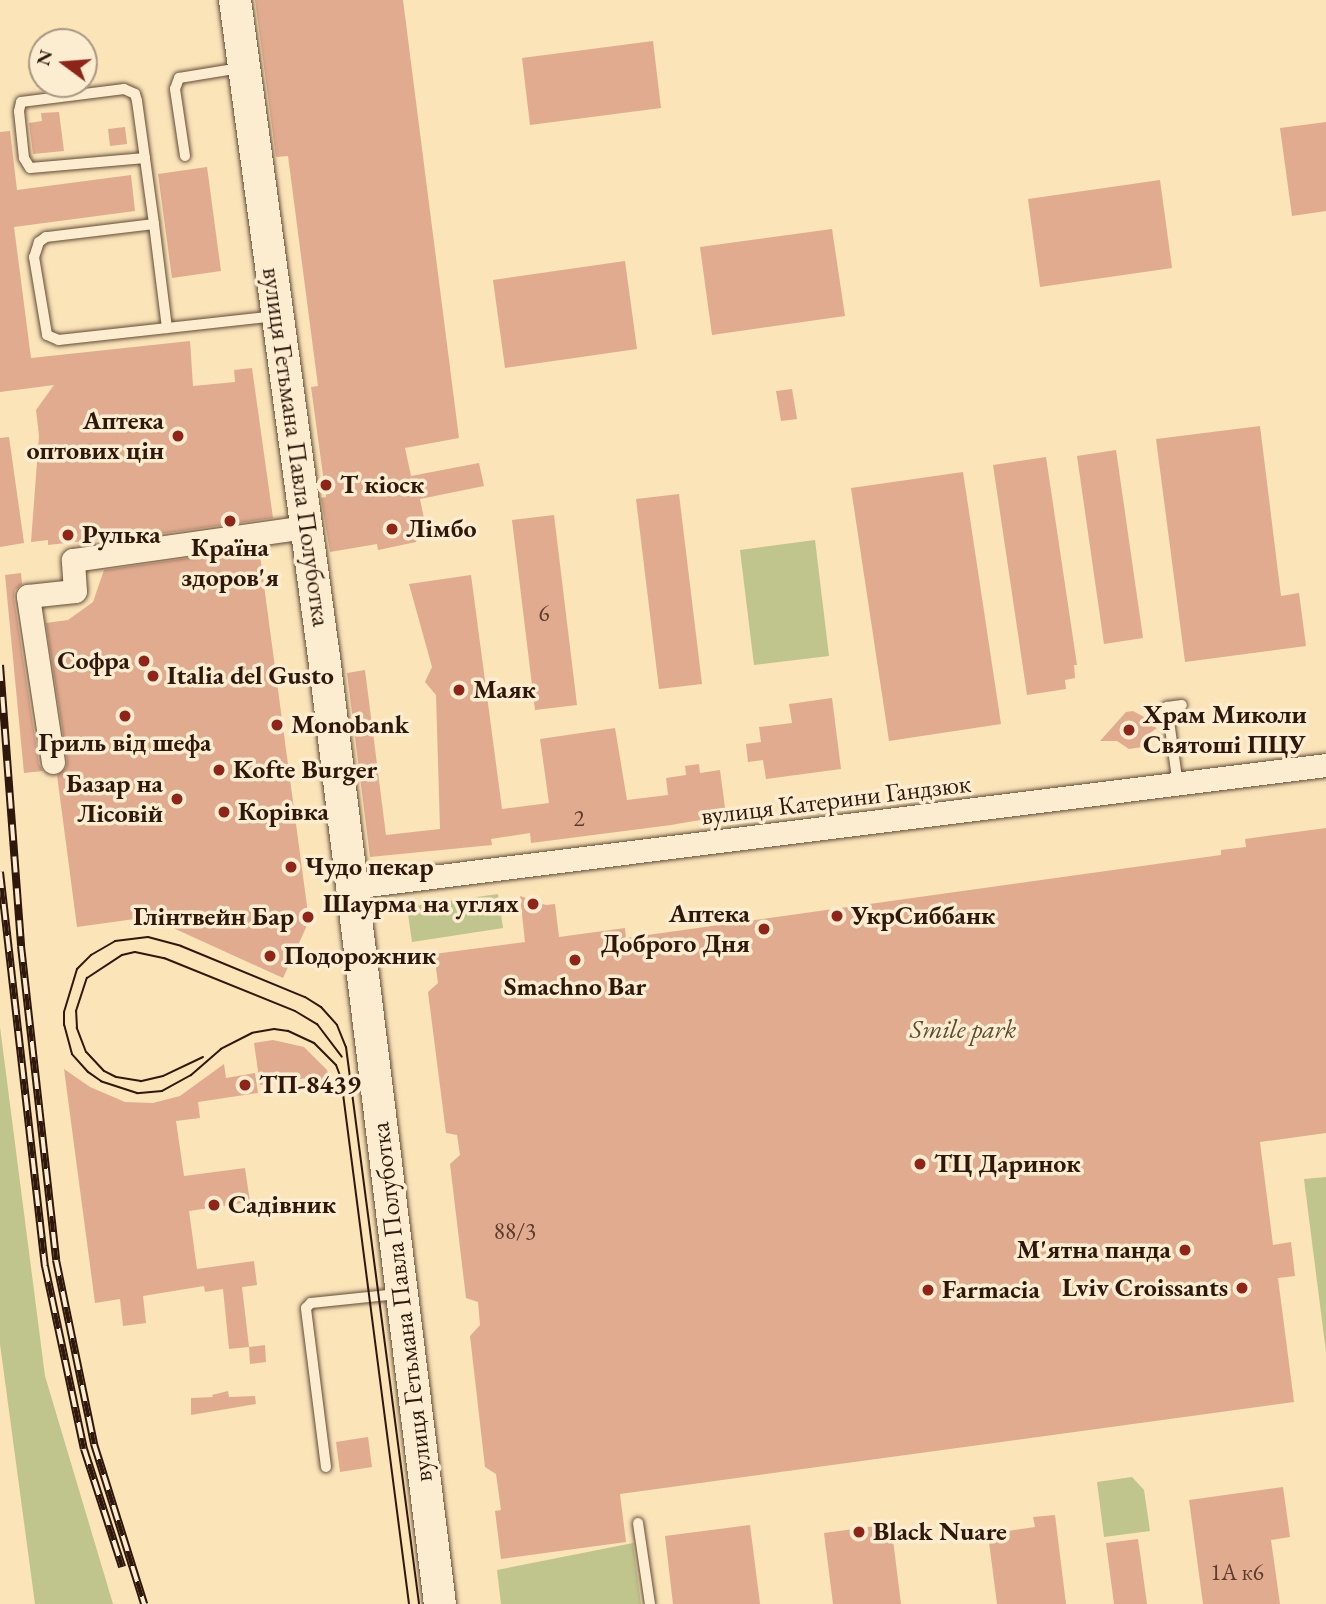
<!DOCTYPE html>
<html>
<head>
<meta charset="utf-8">
<style>
  body { margin:0 }
  #map { position:relative; width:1326px; height:1604px; overflow:hidden; background:#fae4b8; font-family:"EB Garamond",serif }
  div>[style] { position:absolute }
  [style*='--x'] { left:calc(var(--x)*1px); top:calc(var(--y)*1px); width:calc(var(--w)*1px); rotate:calc(var(--a)*1deg) }
  .green>* { inset:0; background:#c0c48d }
  .building>* { inset:0; background:#e1ab8f }
  .roads { filter:drop-shadow(0 0 2px #624a37) drop-shadow(0 0 2px #624a37) }
  .lane>* { height:10px; margin:-5px; padding:0 5px; transform-origin:5px; border-radius:5px; background:#fcedd1 }
  .street>* { height:23px; margin:-11.5px; padding:0 11.5px; transform-origin:11.5px; border-radius:11.5px; background:#fcedd1 }
  .secondary>* { height:32px; margin:-16px; padding:0 16px; transform-origin:16px; border-radius:16px; background:#fcedd1 }
  .tram>* { height:2px; margin:-1px; padding:0 1px; transform-origin:1px; border-radius:1px; background:#2f170c }
  .rail>* { height:8px; margin-top:-4px; transform-origin:0; background:repeating-linear-gradient(90deg,#fcedd1 0 16px,#2f170c 0 32px); box-sizing:border-box; border-block:2px solid #2f170c }
  .dots>* { width:19px; height:19px; translate:-50% -50%; box-sizing:border-box; border:4px solid #fcedd1; border-radius:50% }
  span { translate:-50% -50%; white-space:nowrap; text-align:center; line-height:1.15; -webkit-text-stroke:7px #fcedd1; paint-order:stroke }
  .number-label { font-size:23px; color:#5c3c2d }
  .number-label span { -webkit-text-stroke-width:0 }
  .poi-label { font-size:26px; color:#2f170c; font-weight:700 }
  .right { translate:-100% -50%; text-align:right }
  .left { translate:0 -50%; text-align:left }
  .street-label { font-size:26px; color:#2f170c }
  .park-label { font-size:26px; color:#5a4b33; font-style:italic }
  .north { position:absolute; left:28px; top:28px; width:70px; height:70px; box-sizing:border-box; background:#fcedd1; border:2px solid #aa9782; border-radius:50%; rotate:286deg; font-size:19px; font-weight:700; line-height:28px; text-align:center; color:#2f170c }
  .north::after { content:''; display:block; margin:auto; width:24px; height:32px; background:#8f2418; clip-path:polygon(50% 0,100% 100%,50% 72%,0 100%) }
</style>
</head>
<body>
<div id="map">
  <div class="green">
    <div style="clip-path:polygon(815px 540px,829px 656px,754px 665px,740px 550px)"></div>
    <div style="clip-path:polygon(498px 894px,503px 928px,412px 942px,407px 907px)"></div>
    <div style="clip-path:polygon(0 1027px,45px 1376px,113px 1604px,35px 1604px,0 1344px)"></div>
    <div style="clip-path:polygon(1326px 1177px,1326px 1352px,1304px 1179px)"></div>
    <div style="clip-path:polygon(1132px 1477px,1144px 1490px,1150px 1531px,1104px 1537px,1097px 1482px)"></div>
    <div style="clip-path:polygon(633px 1543px,641px 1604px,501px 1604px,497px 1570px)"></div>
  </div>
  <div class="building">
    <div style="clip-path:polygon(255px 0,403px 0,459px 438px,405px 448px,411px 476px,479px 463px,484px 486px,420px 499px,427px 533px,419px 534px,416px 542px,378px 550px,377px 544px,330px 552px,321px 498px,326px 497px,311px 387px,318px 386px,288px 156px,276px 157px)"></div>
    <div style="clip-path:polygon(653px 41px,661px 108px,530px 125px,522px 58px)"></div>
    <div style="clip-path:polygon(59px 112px,64px 151px,33px 154px,29px 123px,42px 121px,41px 113px)"></div>
    <div style="clip-path:polygon(1326px 122px,1326px 211px,1292px 216px,1280px 128px)"></div>
    <div style="clip-path:polygon(125px 127px,127px 144px,110px 146px,108px 129px)"></div>
    <div style="clip-path:polygon(10px 131px,17px 190px,131px 175px,135px 211px,14px 227px,31px 358px,190px 341px,193px 386px,235px 382px,234px 370px,252px 368px,273px 518px,103px 542px,102px 539px,48px 545px,48px 540px,31px 542px,39px 436px,36px 410px,54px 385px,0 392px,0 132px)"></div>
    <div style="clip-path:polygon(207px 167px,221px 271px,172px 278px,158px 174px)"></div>
    <div style="clip-path:polygon(1160px 180px,1172px 268px,1040px 287px,1028px 199px)"></div>
    <div style="clip-path:polygon(832px 229px,845px 316px,712px 335px,700px 247px)"></div>
    <div style="clip-path:polygon(625px 261px,637px 349px,505px 368px,493px 280px)"></div>
    <div style="clip-path:polygon(792px 389px,797px 419px,781px 421px,776px 391px)"></div>
    <div style="clip-path:polygon(1260px 426px,1281px 596px,1299px 593px,1306px 646px,1185px 662px,1156px 439px)"></div>
    <div style="clip-path:polygon(9px 437px,24px 543px,0 547px,0 438px)"></div>
    <div style="clip-path:polygon(1116px 450px,1143px 638px,1104px 644px,1077px 456px)"></div>
    <div style="clip-path:polygon(1046px 457px,1077px 665px,1074px 665px,1075px 678px,1065px 680px,1066px 689px,1027px 695px,993px 465px)"></div>
    <div style="clip-path:polygon(963px 472px,1001px 724px,889px 741px,851px 488px)"></div>
    <div style="clip-path:polygon(679px 494px,702px 684px,659px 689px,636px 499px)"></div>
    <div style="clip-path:polygon(554px 515px,577px 705px,535px 710px,512px 520px)"></div>
    <div style="clip-path:polygon(259px 548px,309px 921px,283px 978px,149px 917px,77px 927px,57px 775px,66px 768px,67px 760px,46px 623px,68px 620px,93px 602px,104px 570px)"></div>
    <div style="clip-path:polygon(21px 573px,22px 584px,15px 590px,14px 598px,39px 764px,43px 771px,24px 773px,5px 575px)"></div>
    <div style="clip-path:polygon(471px 575px,502px 809px,549px 803px,540px 739px,615px 728px,627px 800px,668px 795px,666px 778px,686px 775px,685px 766px,699px 764px,700px 773px,720px 770px,725px 808px,705px 811px,706px 819px,671px 825px,531px 843px,530px 833px,491px 839px,492px 845px,370px 857px,347px 673px,365px 670px,386px 835px,440px 829px,436px 695px,425px 682px,432px 667px,409px 584px)"></div>
    <div style="clip-path:polygon(832px 698px,841px 769px,766px 779px,763px 760px,748px 762px,746px 744px,761px 742px,759px 727px,792px 723px,789px 704px)"></div>
    <div style="clip-path:polygon(1133px 711px,1144px 717px,1145px 723px,1157px 728px,1147px 735px,1149px 746px,1129px 749px,1117px 741px,1100px 741px,1126px 712px)"></div>
    <div style="clip-path:polygon(1326px 828px,1326px 1133px,1260px 1142px,1273px 1245px,1291px 1242px,1295px 1276px,1278px 1278px,1294px 1402px,620px 1494px,626px 1542px,501px 1559px,495px 1511px,501px 1510px,496px 1474px,485px 1467px,470px 1336px,480px 1325px,478px 1302px,466px 1298px,450px 1164px,460px 1155px,457px 1135px,446px 1133px,428px 992px,438px 983px,434px 954px,525px 942px,520px 896px,546px 905px,555px 904px,559px 937px,625px 928px,626px 938px,1221px 855px,1221px 850px,1246px 847px,1245px 839px)"></div>
    <div style="clip-path:polygon(273px 1040px,304px 1047px,327px 1070px,332px 1086px,308px 1089px,307px 1078px,260px 1085px,254px 1043px)"></div>
    <div style="clip-path:polygon(224px 1064px,226px 1078px,255px 1073px,258px 1093px,198px 1102px,200px 1118px,176px 1121px,184px 1176px,245px 1168px,250px 1202px,189px 1211px,197px 1269px,254px 1261px,257px 1285px,242px 1287px,249px 1347px,229px 1349px,223px 1289px,205px 1292px,204px 1286px,143px 1296px,146px 1323px,123px 1326px,120px 1299px,95px 1303px,64px 1069px,90px 1087px,125px 1102px,153px 1103px,180px 1096px)"></div>
    <div style="clip-path:polygon(265px 1345px,266px 1362px,250px 1364px,249px 1347px)"></div>
    <div style="clip-path:polygon(228px 1391px,229px 1397px,255px 1396px,256px 1404px,191px 1415px,191px 1398px,213px 1397px,212px 1395px)"></div>
    <div style="clip-path:polygon(368px 1437px,372px 1467px,340px 1472px,336px 1442px)"></div>
    <div style="clip-path:polygon(1283px 1487px,1290px 1537px,1271px 1540px,1280px 1604px,1203px 1604px,1189px 1500px)"></div>
    <div style="clip-path:polygon(1055px 1515px,1066px 1604px,997px 1604px,988px 1534px,1035px 1527px,1033px 1517px)"></div>
    <div style="clip-path:polygon(891px 1524px,901px 1604px,833px 1604px,824px 1533px)"></div>
    <div style="clip-path:polygon(750px 1525px,760px 1604px,673px 1604px,665px 1536px)"></div>
    <div style="clip-path:polygon(1138px 1539px,1147px 1604px,1114px 1604px,1106px 1543px)"></div>
  </div>
  <div class="roads">
    <div class="lane">
      <div style="--x:185;--y:156;--w:68;--a:-98.5"></div>
      <div style="--x:175;--y:89;--w:12;--a:-70"></div>
      <div style="--x:179;--y:78;--w:62;--a:-9.3"></div>
      <div style="--x:145;--y:158;--w:115;--a:175"></div>
      <div style="--x:30;--y:168;--w:12;--a:-121"></div>
      <div style="--x:24;--y:158;--w:47;--a:-96.1"></div>
      <div style="--x:19;--y:111;--w:9;--a:-77"></div>
      <div style="--x:21;--y:102;--w:104;--a:-7.2"></div>
      <div style="--x:124;--y:89;--w:12;--a:24"></div>
      <div style="--x:135;--y:94;--w:7;--a:74"></div>
      <div style="--x:137;--y:101;--w:124;--a:82.1"></div>
      <div style="--x:154;--y:224;--w:109;--a:173.1"></div>
      <div style="--x:46;--y:237;--w:9;--a:144"></div>
      <div style="--x:39;--y:242;--w:16;--a:108"></div>
      <div style="--x:34;--y:257;--w:79;--a:80.5"></div>
      <div style="--x:47;--y:335;--w:13;--a:23"></div>
      <div style="--x:59;--y:340;--w:218;--a:-6.3"></div>
      <div style="--x:154;--y:224;--w:105;--a:82.9"></div>
      <div style="--x:1178;--y:785;--w:79;--a:-98"></div>
      <div style="--x:1167;--y:707;--w:15;--a:-8"></div>
      <div style="--x:326;--y:1467;--w:160;--a:-97.2"></div>
      <div style="--x:306;--y:1308;--w:7;--a:-45"></div>
      <div style="--x:311;--y:1303;--w:87;--a:-5.9"></div>
      <div style="--x:638;--y:1523;--w:82;--a:81.6"></div>
    </div>
    <div class="street">
      <div style="--x:53;--y:762;--w:168;--a:-98.6"></div>
      <div style="--x:28;--y:596;--w:47;--a:-6.1"></div>
      <div style="--x:75;--y:591;--w:31;--a:-94"></div>
      <div style="--x:73;--y:560;--w:235;--a:-8.1"></div>
      <div style="--x:352;--y:887;--w:982;--a:-7.14"></div>
    </div>
    <div class="secondary">
      <div style="--x:235;--y:0;--w:663;--a:82.29"></div>
      <div style="--x:324;--y:657;--w:954;--a:83.02"></div>
    </div>
  </div>
  <div class="tram">
    <div style="--x:203;--y:1057;--w:44;--a:154.6"></div>
    <div style="--x:163;--y:1076;--w:23;--a:167"></div>
    <div style="--x:141;--y:1081;--w:25;--a:-171"></div>
    <div style="--x:116;--y:1077;--w:13;--a:-153"></div>
    <div style="--x:104;--y:1071;--w:26;--a:-133"></div>
    <div style="--x:86;--y:1052;--w:26;--a:-111"></div>
    <div style="--x:77;--y:1028;--w:17;--a:-93"></div>
    <div style="--x:76;--y:1011;--w:35;--a:-72"></div>
    <div style="--x:87;--y:978;--w:42;--a:-33.3"></div>
    <div style="--x:122;--y:955;--w:13;--a:-13"></div>
    <div style="--x:135;--y:952;--w:30;--a:12"></div>
    <div style="--x:164;--y:958;--w:141;--a:22"></div>
    <div style="--x:295;--y:1011;--w:26;--a:31"></div>
    <div style="--x:317;--y:1024;--w:41;--a:52.9"></div>
    <div style="--x:409;--y:1604;--w:530;--a:-97.37"></div>
    <div style="--x:341;--y:1078;--w:14;--a:-111"></div>
    <div style="--x:336;--y:1065;--w:31;--a:-135"></div>
    <div style="--x:314;--y:1043;--w:29;--a:-155"></div>
    <div style="--x:288;--y:1031;--w:14;--a:-172"></div>
    <div style="--x:274;--y:1029;--w:22;--a:170"></div>
    <div style="--x:252;--y:1033;--w:35;--a:153"></div>
    <div style="--x:221;--y:1049;--w:40;--a:139"></div>
    <div style="--x:191;--y:1075;--w:33;--a:151"></div>
    <div style="--x:162;--y:1091;--w:25;--a:175"></div>
    <div style="--x:137;--y:1093;--w:38;--a:-162"></div>
    <div style="--x:101;--y:1081;--w:16;--a:-145"></div>
    <div style="--x:88;--y:1072;--w:24;--a:-132"></div>
    <div style="--x:72;--y:1054;--w:30;--a:-105"></div>
    <div style="--x:64;--y:1025;--w:13;--a:-90"></div>
    <div style="--x:64;--y:1012;--w:45;--a:-73.2"></div>
    <div style="--x:77;--y:969;--w:20;--a:-45"></div>
    <div style="--x:91;--y:955;--w:28;--a:-30"></div>
    <div style="--x:115;--y:941;--w:33;--a:-7"></div>
    <div style="--x:148;--y:937;--w:34;--a:15"></div>
    <div style="--x:181;--y:946;--w:134;--a:22.4"></div>
    <div style="--x:305;--y:997;--w:19;--a:32"></div>
    <div style="--x:321;--y:1007;--w:24;--a:48"></div>
    <div style="--x:337;--y:1025;--w:24;--a:68"></div>
    <div style="--x:346;--y:1047;--w:562;--a:82.53"></div>
  </div>
  <div class="rail">
    <div style="--x:0;--y:665;--w:282;--a:85.7"></div>
    <div style="--x:21;--y:946;--w:316;--a:83.6"></div>
    <div style="--x:56;--y:1260;--w:188;--a:78.3"></div>
    <div style="--x:94;--y:1444;--w:168;--a:72.6"></div>
    <div style="--x:0;--y:872;--w:397;--a:83.5"></div>
    <div style="--x:45;--y:1266;--w:187;--a:78"></div>
    <div style="--x:84;--y:1449;--w:124;--a:72.1"></div>
  </div>
  <div class="dots">
    <div style="left:178px;top:436px;background:#8f2418"></div>
    <div style="left:326px;top:485px;background:#8f2418"></div>
    <div style="left:230px;top:521px;background:#8f2418"></div>
    <div style="left:392px;top:529px;background:#8f2418"></div>
    <div style="left:68px;top:535px;background:#8f2418"></div>
    <div style="left:144px;top:661px;background:#8f2418"></div>
    <div style="left:153px;top:676px;background:#8f2418"></div>
    <div style="left:459px;top:690px;background:#8f2418"></div>
    <div style="left:125px;top:716px;background:#8f2418"></div>
    <div style="left:277px;top:725px;background:#8f2418"></div>
    <div style="left:1129px;top:730px;background:#8f2418"></div>
    <div style="left:219px;top:770px;background:#8f2418"></div>
    <div style="left:177px;top:799px;background:#8f2418"></div>
    <div style="left:224px;top:812px;background:#8f2418"></div>
    <div style="left:291px;top:867px;background:#8f2418"></div>
    <div style="left:533px;top:904px;background:#8f2418"></div>
    <div style="left:837px;top:916px;background:#8f2418"></div>
    <div style="left:308px;top:917px;background:#8f2418"></div>
    <div style="left:764px;top:929px;background:#8f2418"></div>
    <div style="left:270px;top:956px;background:#8f2418"></div>
    <div style="left:575px;top:960px;background:#8f2418"></div>
    <div style="left:245px;top:1085px;background:#8f2418"></div>
    <div style="left:920px;top:1164px;background:#8f2418"></div>
    <div style="left:214px;top:1205px;background:#8f2418"></div>
    <div style="left:1185px;top:1250px;background:#8f2418"></div>
    <div style="left:1242px;top:1288px;background:#8f2418"></div>
    <div style="left:928px;top:1290px;background:#8f2418"></div>
    <div style="left:859px;top:1532px;background:#8f2418"></div>
  </div>
  <div class="number-label">
    <span style="left:544px;top:613px">6</span>
    <span style="left:579px;top:818px">2</span>
    <span style="left:515px;top:1231px">88/3</span>
    <span style="left:1237px;top:1572px">1А к6</span>
  </div>
  <div class="poi-label">
    <span class="right" style="left:164px;top:436px">Аптека<br>оптових цін</span>
    <span class="left" style="left:340px;top:485px">Т кіоск</span>
    <span class="left" style="left:406px;top:529px">Лімбо</span>
    <span class="left" style="left:82px;top:535px">Рулька</span>
    <span style="left:230px;top:563px">Країна<br>здоров'я</span>
    <span class="right" style="left:130px;top:661px">Софра</span>
    <span class="left" style="left:167px;top:676px">Italia del Gusto</span>
    <span class="left" style="left:473px;top:690px">Маяк</span>
    <span class="left" style="left:1143px;top:730px">Храм Миколи<br>Святоші ПЦУ</span>
    <span class="left" style="left:291px;top:725px">Monobank</span>
    <span style="left:125px;top:743px">Гриль від шефа</span>
    <span class="left" style="left:233px;top:770px">Kofte Burger</span>
    <span class="right" style="left:163px;top:799px">Базар на<br>Лісовій</span>
    <span class="left" style="left:238px;top:812px">Корівка</span>
    <span class="left" style="left:305px;top:867px">Чудо пекар</span>
    <span class="right" style="left:519px;top:904px">Шаурма на углях</span>
    <span class="right" style="left:750px;top:929px">Аптека<br>Доброго Дня</span>
    <span class="left" style="left:851px;top:916px">УкрСиббанк</span>
    <span class="right" style="left:294px;top:917px">Глінтвейн Бар</span>
    <span class="left" style="left:284px;top:956px">Подорожник</span>
    <span style="left:575px;top:987px">Smachno Bar</span>
    <span class="left" style="left:259px;top:1085px">ТП-8439</span>
    <span class="left" style="left:934px;top:1164px">ТЦ Даринок</span>
    <span class="left" style="left:228px;top:1205px">Садівник</span>
    <span class="right" style="left:1171px;top:1250px">М'ятна панда</span>
    <span class="right" style="left:1228px;top:1288px">Lviv Croissants</span>
    <span class="left" style="left:942px;top:1290px">Farmacia</span>
    <span class="left" style="left:873px;top:1532px">Black Nuare</span>
  </div>
  <div class="street-label">
    <span style="left:296px;top:447px;rotate:82deg">вулиця Гетьмана Павла Полуботка</span>
    <span style="left:836px;top:800px;rotate:-7deg">вулиця Катерини Гандзюк</span>
    <span style="left:402px;top:1302px;rotate:-97deg">вулиця Гетьмана Павла Полуботка</span>
  </div>
  <div class="park-label">
    <span style="left:963px;top:1030px">Smile park</span>
  </div>
  <div class="north">N</div>
</div>
</body>
</html>
